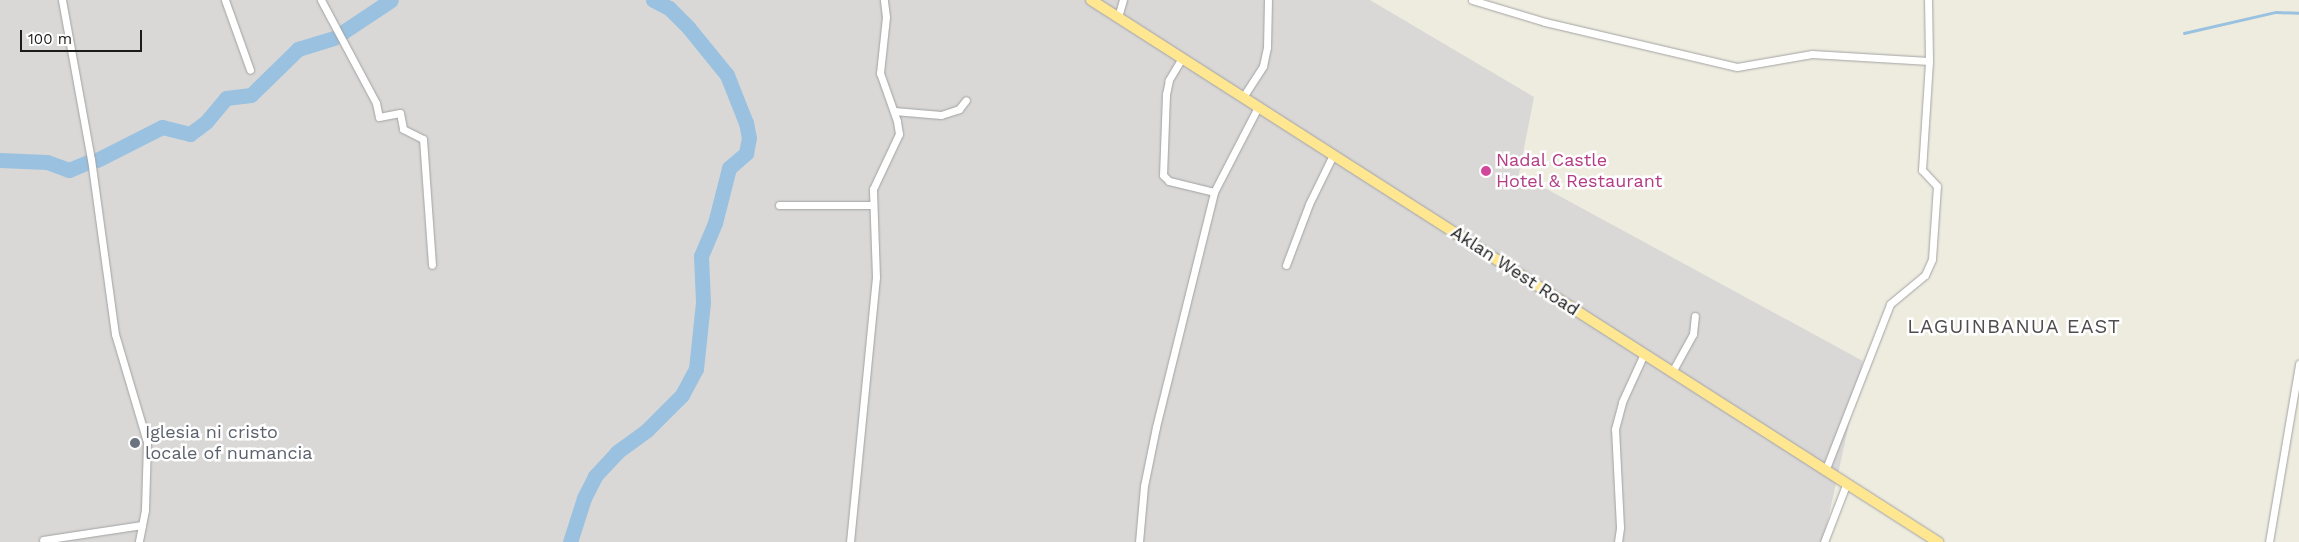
<!DOCTYPE html>
<html>
<head>
<meta charset="utf-8">
<style>
  body { margin:0 }
  #map { position:relative; width:2299px; height:542px; overflow:hidden; background:#eeecdf; font-family:"Work Sans",sans-serif }
  div>[style] { position:absolute }
  [style*='--x'] { left:calc(var(--x)*1px); top:calc(var(--y)*1px); width:calc(var(--w)*1px); rotate:calc(var(--a)*1deg) }
  .residential>* { inset:0; background:#d9d8d7 }
  .stream>* { height:2.5px; margin:-1.25px; padding:0 1.25px; transform-origin:1.25px; border-radius:1.25px; background:#9ac2e0 }
  .river>* { height:15px; margin:-7.5px; padding:0 7.5px; transform-origin:7.5px; border-radius:7.5px; background:#9ac2e0 }
  .roads { filter:drop-shadow(0 0 1px #a2a2a2) drop-shadow(0 0 1px #a2a2a2) }
  .minor>* { height:7px; margin:-3.5px; padding:0 3.5px; transform-origin:3.5px; border-radius:3.5px; background:#fff }
  .primary>* { height:10px; margin:-5px; padding:0 5px; transform-origin:5px; border-radius:5px; background:#ffe792 }
  .dots>* { width:14px; height:14px; translate:-50% -50%; box-sizing:border-box; border:2px solid #fff; border-radius:50% }
  span { translate:-50% -50%; white-space:nowrap; text-align:center; line-height:1.15; -webkit-text-stroke:5px #fff; paint-order:stroke }
  .hotel-label { font-size:18px; color:#b23c85 }
  .left { translate:0 -50%; text-align:left }
  .street-label { font-size:18px; color:#1b1b1b }
  .worship-label { font-size:18px; color:#5b616d }
  .quarter-label { font-size:20px; color:#4e4e4e; letter-spacing:1px }
  .scale { position:absolute; left:20px; top:30px; width:122px; height:22px; box-sizing:border-box; border:2px solid #1b1b1b; border-top:0; padding-left:6px; font-size:15px; line-height:18px; white-space:nowrap; color:#1b1b1b; -webkit-text-stroke:4px #fff; paint-order:stroke }
</style>
</head>
<body>
<div id="map">
  <div class="residential">
    <div style="clip-path:polygon(0 0,1370px 0,1534px 97px,1519px 174px,1863px 361px,1823px 542px,0 542px)"></div>
  </div>
  <div class="stream">
    <div style="--x:2184;--y:33;--w:94;--a:-12.9"></div>
    <div style="--x:2276;--y:12;--w:23;--a:2"></div>
  </div>
  <div class="river">
    <div style="--x:340;--y:34;--w:61;--a:-33.7"></div>
    <div style="--x:0;--y:160;--w:47;--a:2.4"></div>
    <div style="--x:47;--y:162;--w:23;--a:20"></div>
    <div style="--x:69;--y:170;--w:21;--a:-23"></div>
    <div style="--x:97;--y:160;--w:73;--a:-26.9"></div>
    <div style="--x:162;--y:127;--w:29;--a:14"></div>
    <div style="--x:190;--y:134;--w:20;--a:-37"></div>
    <div style="--x:206;--y:122;--w:31;--a:-50"></div>
    <div style="--x:226;--y:98;--w:25;--a:-7"></div>
    <div style="--x:251;--y:95;--w:66;--a:-44.4"></div>
    <div style="--x:298;--y:49;--w:37;--a:-17"></div>
    <div style="--x:570;--y:542;--w:46;--a:-72.3"></div>
    <div style="--x:584;--y:498;--w:25;--a:-63"></div>
    <div style="--x:595;--y:476;--w:33;--a:-47"></div>
    <div style="--x:617;--y:452;--w:37;--a:-36"></div>
    <div style="--x:647;--y:430;--w:49;--a:-45"></div>
    <div style="--x:682;--y:395;--w:30;--a:-62"></div>
    <div style="--x:696;--y:369;--w:67;--a:-84"></div>
    <div style="--x:703;--y:302;--w:46;--a:-92.5"></div>
    <div style="--x:701;--y:256;--w:36;--a:-67"></div>
    <div style="--x:715;--y:223;--w:57;--a:-75.7"></div>
    <div style="--x:729;--y:168;--w:23;--a:-41"></div>
    <div style="--x:746;--y:153;--w:15;--a:-79"></div>
    <div style="--x:749;--y:138;--w:15;--a:-101"></div>
    <div style="--x:746;--y:123;--w:52;--a:-111.6"></div>
    <div style="--x:727;--y:75;--w:62;--a:-129.1"></div>
    <div style="--x:688;--y:27;--w:27;--a:-135"></div>
    <div style="--x:669;--y:8;--w:18;--a:-153"></div>
  </div>
  <div class="roads">
    <div class="minor">
      <div style="--x:62;--y:0;--w:162;--a:79.7"></div>
      <div style="--x:91;--y:159;--w:177;--a:82.2"></div>
      <div style="--x:115;--y:334;--w:113;--a:73.5"></div>
      <div style="--x:147;--y:442;--w:68;--a:91.7"></div>
      <div style="--x:145;--y:510;--w:33;--a:101"></div>
      <div style="--x:225;--y:0;--w:74;--a:70.3"></div>
      <div style="--x:321;--y:0;--w:117;--a:61.9"></div>
      <div style="--x:376;--y:103;--w:14;--a:78"></div>
      <div style="--x:379;--y:117;--w:21;--a:-11"></div>
      <div style="--x:400;--y:113;--w:16;--a:79"></div>
      <div style="--x:403;--y:129;--w:22;--a:27"></div>
      <div style="--x:423;--y:139;--w:126;--a:85.9"></div>
      <div style="--x:1472;--y:0;--w:76;--a:16.8"></div>
      <div style="--x:1545;--y:22;--w:197;--a:13.2"></div>
      <div style="--x:1737;--y:67;--w:76;--a:-9.8"></div>
      <div style="--x:1812;--y:54;--w:117;--a:3.4"></div>
      <div style="--x:1118;--y:17;--w:18;--a:-74"></div>
      <div style="--x:1182;--y:58;--w:26;--a:121"></div>
      <div style="--x:1169;--y:80;--w:14;--a:102"></div>
      <div style="--x:1166;--y:94;--w:81;--a:92.1"></div>
      <div style="--x:1163;--y:175;--w:8;--a:45"></div>
      <div style="--x:1169;--y:181;--w:46;--a:13.7"></div>
      <div style="--x:1243;--y:97;--w:37;--a:-57"></div>
      <div style="--x:1263;--y:66;--w:19;--a:-78"></div>
      <div style="--x:1267;--y:47;--w:47;--a:-88.8"></div>
      <div style="--x:894;--y:111;--w:47;--a:4.9"></div>
      <div style="--x:941;--y:115;--w:19;--a:-18"></div>
      <div style="--x:959;--y:109;--w:11;--a:-52"></div>
      <div style="--x:779;--y:205;--w:94;--a:0"></div>
      <div style="--x:1286;--y:265;--w:65;--a:-69.3"></div>
      <div style="--x:1309;--y:204;--w:55;--a:-63.9"></div>
      <div style="--x:1672;--y:372;--w:43;--a:-61.1"></div>
      <div style="--x:1693;--y:334;--w:18;--a:-84"></div>
      <div style="--x:1825;--y:471;--w:179;--a:-68.7"></div>
      <div style="--x:1890;--y:304;--w:45;--a:-39.6"></div>
      <div style="--x:1925;--y:275;--w:17;--a:-66"></div>
      <div style="--x:1932;--y:259;--w:73;--a:-86.1"></div>
      <div style="--x:1937;--y:186;--w:22;--a:-133"></div>
      <div style="--x:1922;--y:170;--w:109;--a:-86.3"></div>
      <div style="--x:1929;--y:61;--w:61;--a:-90.9"></div>
      <div style="--x:43;--y:540;--w:100;--a:-8.6"></div>
      <div style="--x:850;--y:542;--w:266;--a:-84.4"></div>
      <div style="--x:876;--y:277;--w:88;--a:-92"></div>
      <div style="--x:873;--y:189;--w:61;--a:-64.7"></div>
      <div style="--x:899;--y:134;--w:13;--a:-99"></div>
      <div style="--x:897;--y:121;--w:51;--a:-109.5"></div>
      <div style="--x:880;--y:73;--w:56;--a:-83.9"></div>
      <div style="--x:886;--y:17;--w:17;--a:-97"></div>
      <div style="--x:1139;--y:542;--w:56;--a:-84.9"></div>
      <div style="--x:1144;--y:486;--w:60;--a:-78.5"></div>
      <div style="--x:1156;--y:427;--w:242;--a:-76.1"></div>
      <div style="--x:1214;--y:192;--w:96;--a:-62.6"></div>
      <div style="--x:1618;--y:542;--w:15;--a:-82"></div>
      <div style="--x:1620;--y:527;--w:98;--a:-92.9"></div>
      <div style="--x:1615;--y:429;--w:28;--a:-75"></div>
      <div style="--x:1622;--y:402;--w:53;--a:-65.4"></div>
      <div style="--x:1824;--y:542;--w:61;--a:-68.9"></div>
      <div style="--x:2269;--y:542;--w:181;--a:-80.4"></div>
    </div>
    <div class="primary">
      <div style="--x:1091;--y:0;--w:1006;--a:32.62"></div>
    </div>
  </div>
  <div class="dots">
    <div style="left:1486px;top:171px;background:#d1479c"></div>
    <div style="left:135px;top:443px;background:#6b7280"></div>
  </div>
  <div class="hotel-label">
    <span class="left" style="left:1496px;top:171px">Nadal Castle<br>Hotel &amp; Restaurant</span>
  </div>
  <div class="street-label">
    <span style="left:1515px;top:271px;rotate:33deg">Aklan West Road</span>
  </div>
  <div class="worship-label">
    <span class="left" style="left:145px;top:443px">Iglesia ni cristo<br>locale of numancia</span>
  </div>
  <div class="quarter-label">
    <span style="left:2014px;top:326px">LAGUINBANUA EAST</span>
  </div>
  <div class="scale">100 m</div>
</div>
</body>
</html>
